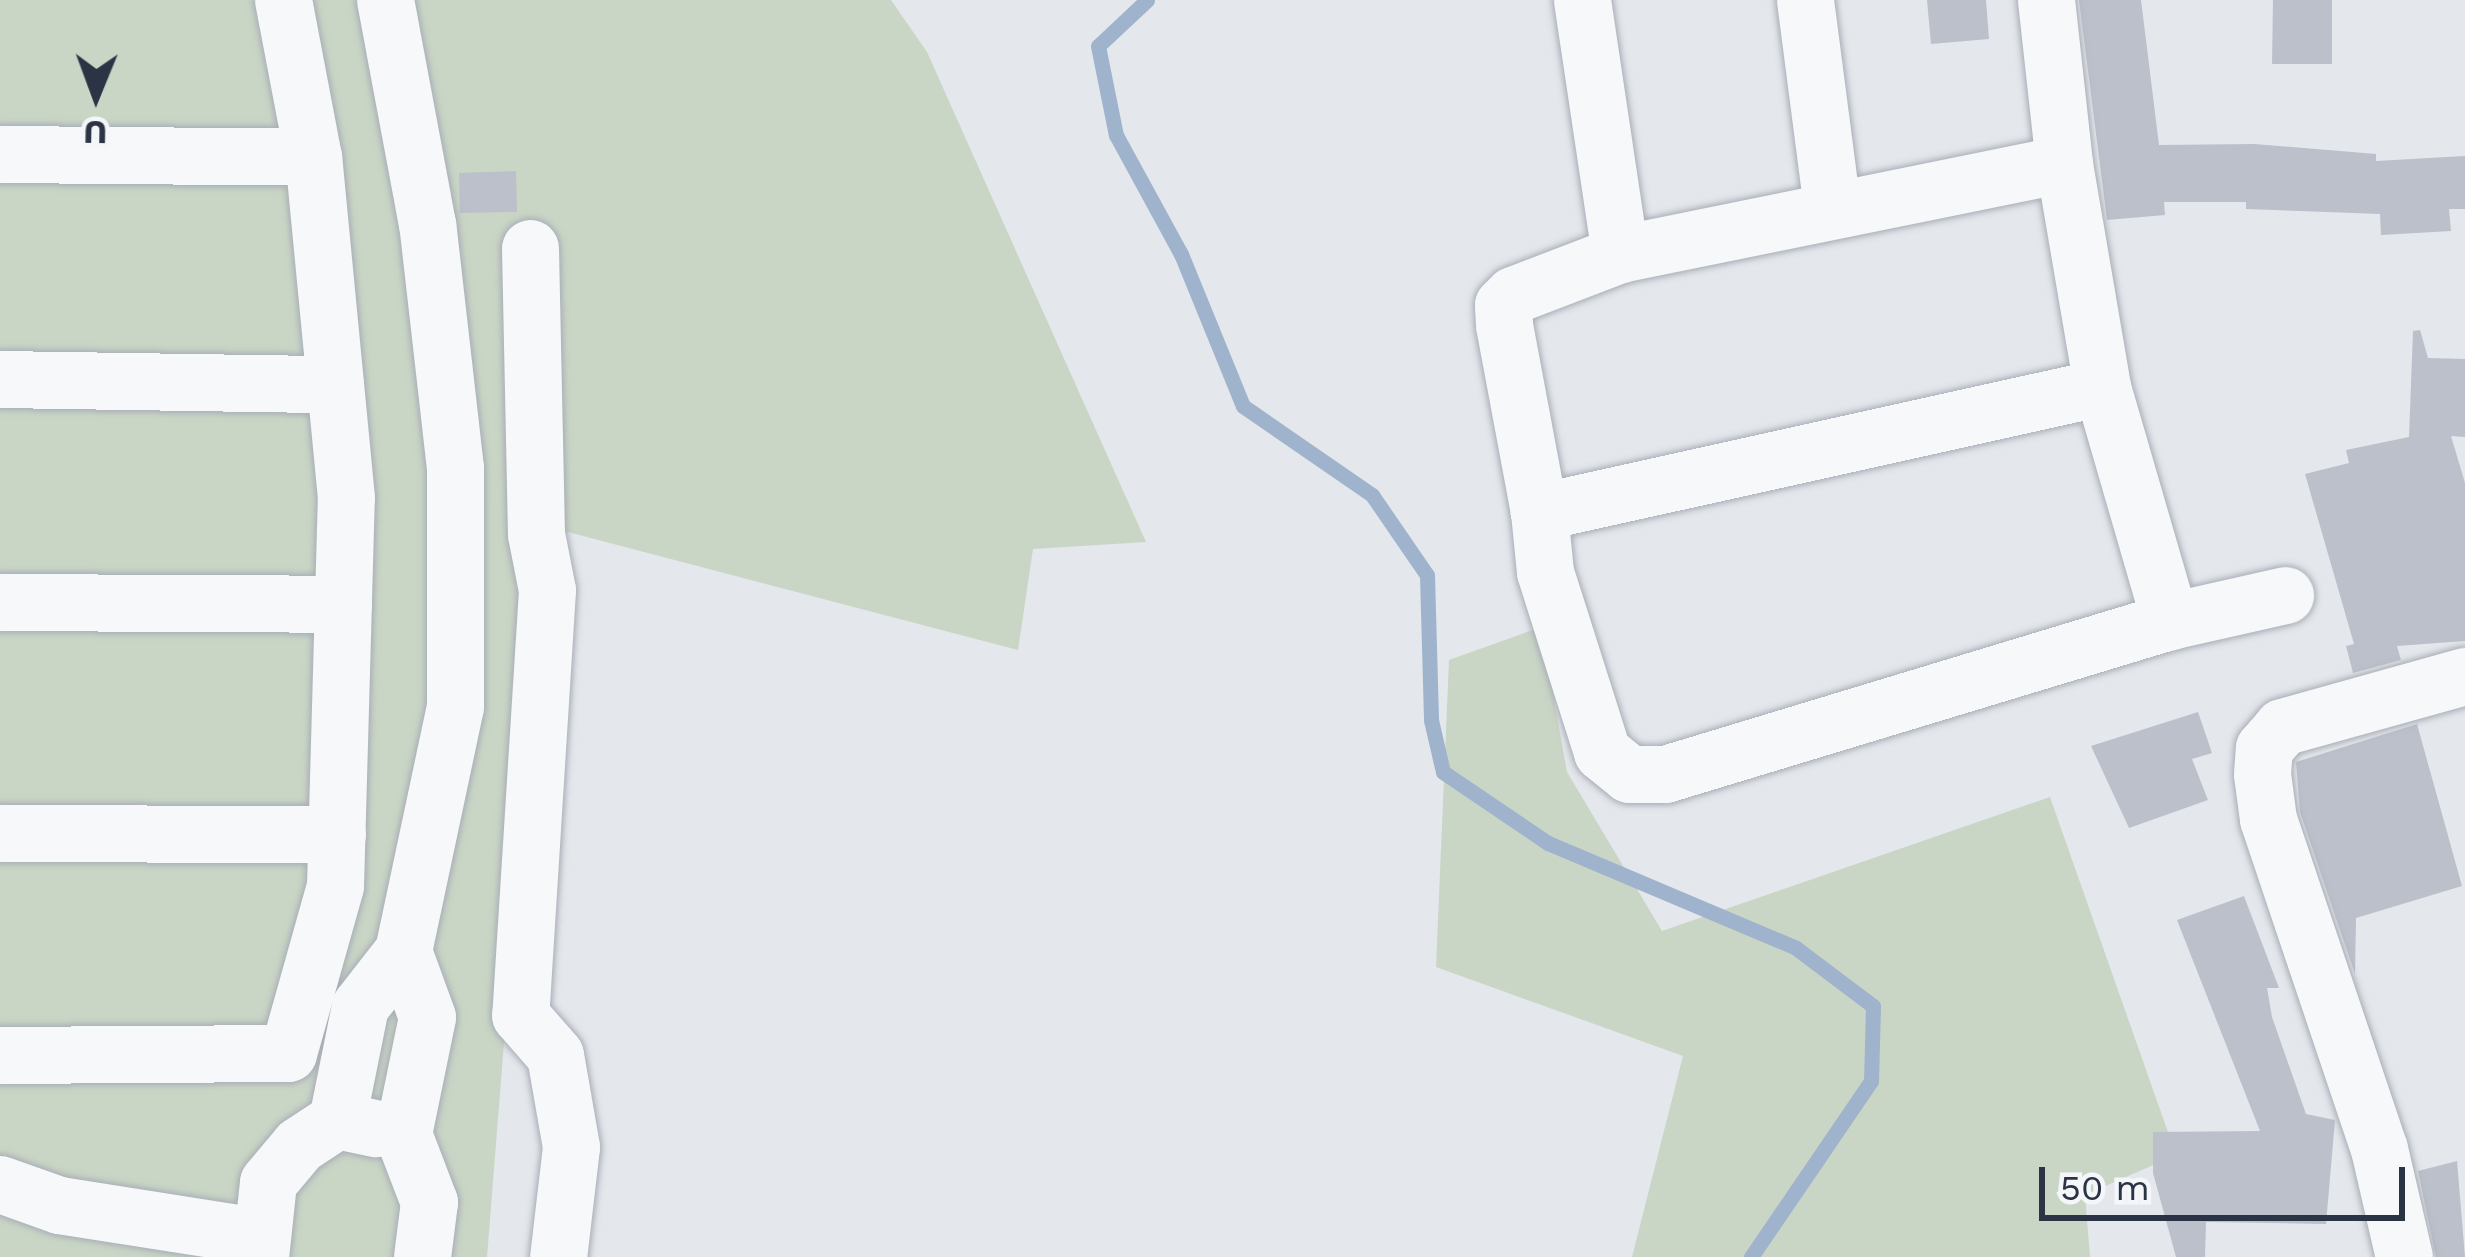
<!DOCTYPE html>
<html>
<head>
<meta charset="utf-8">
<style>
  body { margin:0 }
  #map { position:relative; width:2465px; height:1257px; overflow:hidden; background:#e4e7ec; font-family:"Work Sans",sans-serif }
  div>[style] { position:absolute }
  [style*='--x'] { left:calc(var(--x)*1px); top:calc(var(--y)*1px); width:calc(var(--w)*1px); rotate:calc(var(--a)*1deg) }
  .green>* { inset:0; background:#c9d6c5 }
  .stream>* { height:15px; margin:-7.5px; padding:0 7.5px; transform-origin:7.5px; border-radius:7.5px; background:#9fb4cc }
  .building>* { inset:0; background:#bbc0ca }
  .roads { filter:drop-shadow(0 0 3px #a9aeb7) drop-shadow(0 0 3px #a9aeb7) }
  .street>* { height:57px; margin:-28.5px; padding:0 28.5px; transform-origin:28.5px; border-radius:28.5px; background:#f7f8fa }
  span { translate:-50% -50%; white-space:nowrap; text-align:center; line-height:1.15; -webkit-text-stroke:9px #f4f6f9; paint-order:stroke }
  .north { position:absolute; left:36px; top:36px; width:120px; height:120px; -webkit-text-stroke:9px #f4f6f9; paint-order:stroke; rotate:181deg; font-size:33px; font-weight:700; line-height:48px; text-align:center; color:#2b3445 }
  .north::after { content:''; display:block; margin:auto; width:42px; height:54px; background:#2b3445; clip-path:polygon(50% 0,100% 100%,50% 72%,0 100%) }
  .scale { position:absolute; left:2039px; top:1167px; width:366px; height:54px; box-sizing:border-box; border:6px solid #2b3445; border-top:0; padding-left:15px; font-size:36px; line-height:42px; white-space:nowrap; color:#2b3445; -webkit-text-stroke:9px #f4f6f9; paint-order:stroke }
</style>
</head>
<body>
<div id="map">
  <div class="green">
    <div style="clip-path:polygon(0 0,891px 0,927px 52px,1146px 542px,1033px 549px,1018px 650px,545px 526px,487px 1257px,0 1257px)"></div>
    <div style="clip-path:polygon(1541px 627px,1567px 772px,1662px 931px,2050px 797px,2176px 1155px,2085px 1195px,2090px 1257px,1632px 1257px,1683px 1056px,1436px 967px,1449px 660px)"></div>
  </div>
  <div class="stream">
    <div style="--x:1147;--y:0;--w:67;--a:136.8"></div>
    <div style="--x:1098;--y:46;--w:91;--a:78.6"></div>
    <div style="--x:1116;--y:135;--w:136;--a:61.4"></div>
    <div style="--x:1181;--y:254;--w:164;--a:67.8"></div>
    <div style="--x:1243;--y:406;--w:157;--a:34.6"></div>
    <div style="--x:1372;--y:495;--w:97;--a:55.5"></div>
    <div style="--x:1427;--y:575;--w:145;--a:88.4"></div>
    <div style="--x:1431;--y:720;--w:53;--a:77"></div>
    <div style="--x:1443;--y:772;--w:127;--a:34.1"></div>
    <div style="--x:1548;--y:843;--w:269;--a:22.9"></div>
    <div style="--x:1796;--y:948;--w:96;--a:37"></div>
    <div style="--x:1873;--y:1006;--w:75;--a:91.5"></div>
    <div style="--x:1871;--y:1081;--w:213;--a:124.3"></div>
  </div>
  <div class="building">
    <div style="clip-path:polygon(1927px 0,1986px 0,1989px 39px,1931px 44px)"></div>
    <div style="clip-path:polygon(2079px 0,2141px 0,2159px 145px,2254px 144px,2376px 154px,2376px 161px,2465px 156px,2465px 209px,2449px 209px,2451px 231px,2381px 235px,2380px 214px,2246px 209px,2246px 202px,2164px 202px,2165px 215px,2107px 220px)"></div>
    <div style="clip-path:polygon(2273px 0,2332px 0,2332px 64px,2272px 64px)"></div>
    <div style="clip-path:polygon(516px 171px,517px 212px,460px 213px,459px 173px)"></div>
    <div style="clip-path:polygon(2420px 330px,2428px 358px,2465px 359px,2465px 437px,2451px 436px,2465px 483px,2465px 641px,2397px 646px,2401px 660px,2353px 673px,2346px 646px,2354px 644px,2305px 474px,2349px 463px,2346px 450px,2409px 437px,2413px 331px)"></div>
    <div style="clip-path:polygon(2198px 712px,2212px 753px,2192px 759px,2208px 800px,2129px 828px,2091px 746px)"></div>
    <div style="clip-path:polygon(2417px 724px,2462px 886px,2356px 918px,2355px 974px,2300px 812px,2296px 762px)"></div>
    <div style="clip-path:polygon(2244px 896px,2279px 988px,2267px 988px,2272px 1017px,2306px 1114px,2335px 1120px,2326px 1224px,2206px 1222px,2205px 1257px,2176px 1257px,2153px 1173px,2153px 1132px,2260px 1131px,2177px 920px)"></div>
    <div style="clip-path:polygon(2457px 1161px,2465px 1257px,2436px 1257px,2418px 1171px)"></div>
  </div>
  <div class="roads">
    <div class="street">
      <div style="--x:1582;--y:0;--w:257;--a:81.5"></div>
      <div style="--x:1805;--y:0;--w:210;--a:82.6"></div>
      <div style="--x:2046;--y:0;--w:165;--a:83.7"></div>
      <div style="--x:0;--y:154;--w:313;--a:0.5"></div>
      <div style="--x:2064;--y:164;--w:226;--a:80.3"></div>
      <div style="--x:2102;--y:387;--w:577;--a:167.48"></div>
      <div style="--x:1539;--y:512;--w:190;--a:-100.6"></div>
      <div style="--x:1504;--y:325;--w:20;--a:-93"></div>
      <div style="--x:1503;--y:305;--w:14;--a:-45"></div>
      <div style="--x:1513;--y:295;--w:115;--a:-21"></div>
      <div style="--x:1620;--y:254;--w:453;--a:-11.5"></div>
      <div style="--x:530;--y:248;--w:286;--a:88.8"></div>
      <div style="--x:536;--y:534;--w:57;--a:78.9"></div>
      <div style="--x:547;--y:590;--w:426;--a:93.6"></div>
      <div style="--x:520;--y:1015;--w:53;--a:48.8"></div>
      <div style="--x:555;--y:1055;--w:93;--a:80.1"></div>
      <div style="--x:571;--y:1147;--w:111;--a:96.7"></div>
      <div style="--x:0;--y:379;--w:335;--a:0.9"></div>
      <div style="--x:2102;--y:387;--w:244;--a:73.8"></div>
      <div style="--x:1539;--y:512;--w:60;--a:84.3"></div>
      <div style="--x:1545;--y:572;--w:189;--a:72.4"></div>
      <div style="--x:1602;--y:752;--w:35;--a:39"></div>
      <div style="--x:1629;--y:774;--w:36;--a:0"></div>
      <div style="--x:1665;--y:774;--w:528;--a:-16.86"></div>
      <div style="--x:2170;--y:621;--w:118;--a:-12.7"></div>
      <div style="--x:0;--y:602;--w:343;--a:0.3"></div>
      <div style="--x:0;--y:833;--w:337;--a:0.2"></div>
      <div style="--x:403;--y:951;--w:70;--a:70"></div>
      <div style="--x:427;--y:1017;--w:119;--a:101.6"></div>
      <div style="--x:403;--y:1134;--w:73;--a:69.1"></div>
      <div style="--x:429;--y:1202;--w:55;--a:97.3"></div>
      <div style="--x:0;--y:1055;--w:288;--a:-0.4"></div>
      <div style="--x:288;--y:1053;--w:173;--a:-74.3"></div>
      <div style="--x:335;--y:886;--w:388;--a:-88.4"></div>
      <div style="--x:346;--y:498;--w:343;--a:-95.5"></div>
      <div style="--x:313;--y:157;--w:160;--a:-100.8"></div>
      <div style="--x:337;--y:1120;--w:116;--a:-78.6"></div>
      <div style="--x:360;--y:1006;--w:70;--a:-52"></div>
      <div style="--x:403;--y:951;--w:249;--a:-78"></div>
      <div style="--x:455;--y:707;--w:239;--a:-90"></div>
      <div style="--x:455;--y:468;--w:246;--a:-96.5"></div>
      <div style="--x:427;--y:224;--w:228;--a:-100.6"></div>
      <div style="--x:0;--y:1184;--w:63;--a:19.6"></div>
      <div style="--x:59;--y:1205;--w:201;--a:8.9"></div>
      <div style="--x:260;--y:1257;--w:75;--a:-83.9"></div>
      <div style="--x:268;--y:1182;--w:48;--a:-50"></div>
      <div style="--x:299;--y:1145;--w:45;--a:-33.3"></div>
      <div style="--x:337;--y:1120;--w:40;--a:12"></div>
      <div style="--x:2404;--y:1257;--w:111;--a:-103"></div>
      <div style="--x:2379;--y:1149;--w:348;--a:-108.6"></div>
      <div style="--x:2268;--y:819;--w:45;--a:-97.6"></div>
      <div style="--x:2262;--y:774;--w:26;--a:-86"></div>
      <div style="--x:2264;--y:748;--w:28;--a:-49"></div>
      <div style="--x:2282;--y:727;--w:190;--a:-15.6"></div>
    </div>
  </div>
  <div class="north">U</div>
  <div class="scale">50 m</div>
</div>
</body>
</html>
